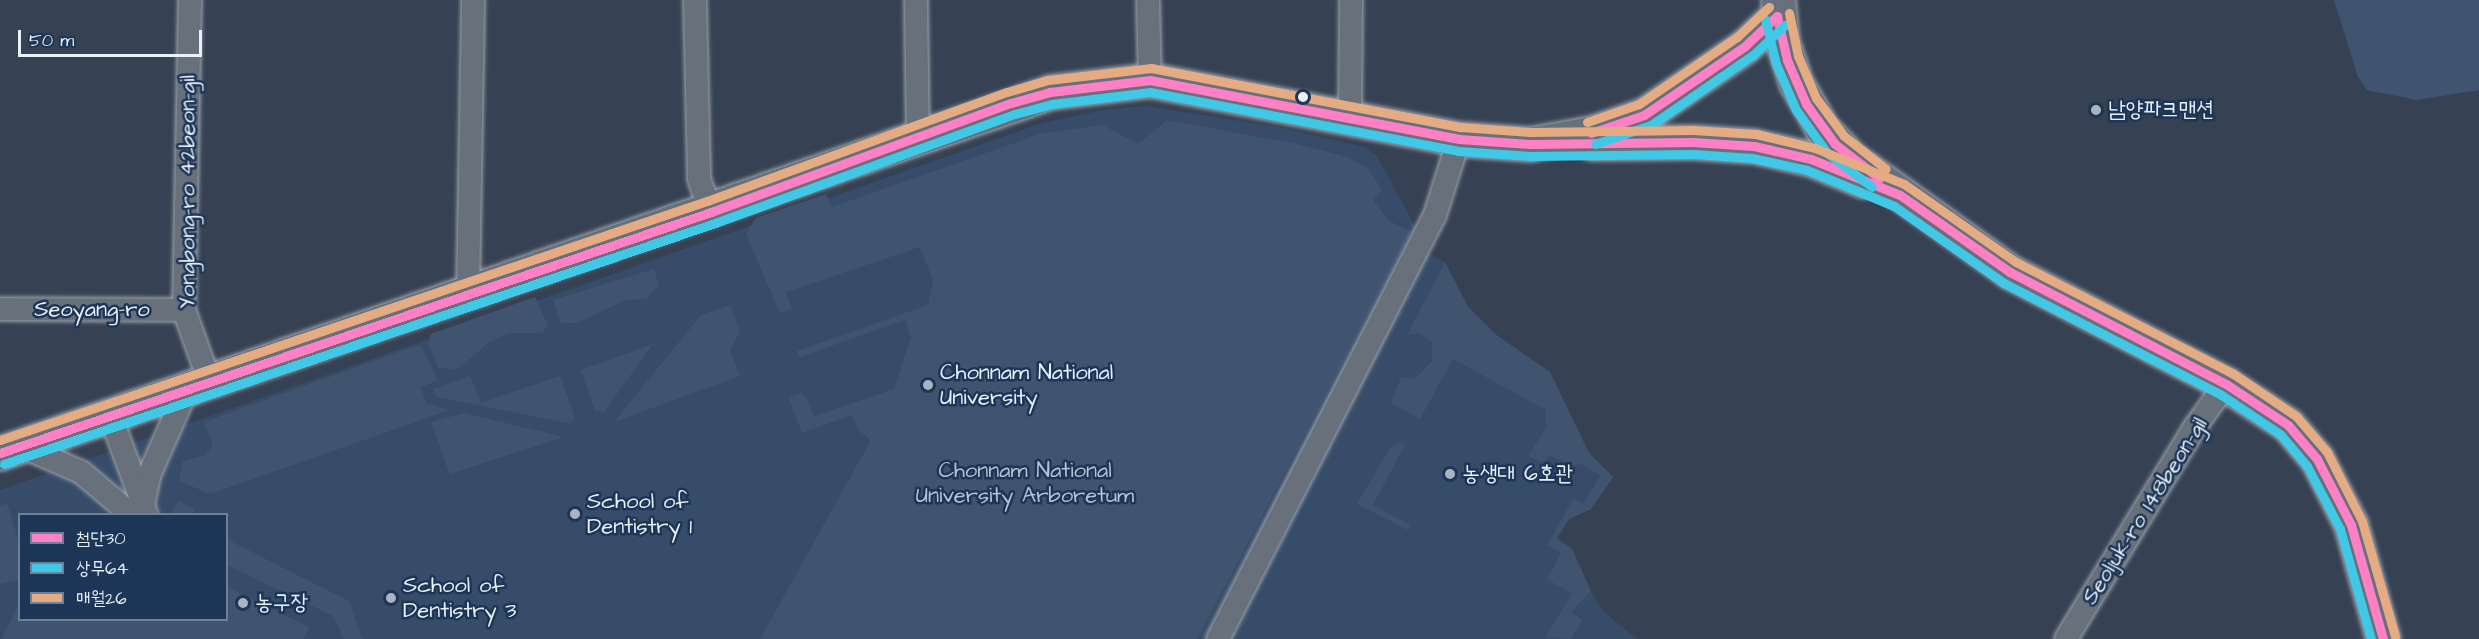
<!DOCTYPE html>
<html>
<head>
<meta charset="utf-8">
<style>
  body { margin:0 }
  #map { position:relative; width:2479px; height:639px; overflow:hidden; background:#364254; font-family:"Architects Daughter","Poor Story",sans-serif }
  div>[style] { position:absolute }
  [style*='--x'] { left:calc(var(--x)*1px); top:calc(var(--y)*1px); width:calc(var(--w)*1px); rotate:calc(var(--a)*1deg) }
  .built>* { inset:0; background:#364c68 }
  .green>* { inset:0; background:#405470 }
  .roads { filter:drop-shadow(0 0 2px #9ba2ab) drop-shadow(0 0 2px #9ba2ab) }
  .street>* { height:22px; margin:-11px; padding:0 11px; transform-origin:11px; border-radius:11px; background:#68717b }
  .secondary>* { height:33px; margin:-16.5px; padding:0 16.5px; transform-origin:16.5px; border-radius:16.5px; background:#68717b }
  .bus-1>* { height:9px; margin:-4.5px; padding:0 4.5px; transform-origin:4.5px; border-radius:4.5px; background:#ff80c5 }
  .bus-2>* { height:9px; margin:-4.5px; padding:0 4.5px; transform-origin:4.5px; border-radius:4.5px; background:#40c8e6 }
  .bus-3>* { height:9px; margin:-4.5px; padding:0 4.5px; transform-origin:4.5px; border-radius:4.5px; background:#e5ac83 }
  .dots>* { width:16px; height:16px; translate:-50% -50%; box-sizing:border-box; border:3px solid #1d3557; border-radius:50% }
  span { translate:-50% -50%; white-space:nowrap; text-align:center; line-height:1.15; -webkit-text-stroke:5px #1d3557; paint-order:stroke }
  .poi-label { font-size:22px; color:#e8f1f8 }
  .left { translate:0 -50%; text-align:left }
  .street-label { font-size:22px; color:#e8f1f8 }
  .park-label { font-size:22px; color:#b6c3d0 }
  .legend { position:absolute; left:18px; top:513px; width:210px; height:108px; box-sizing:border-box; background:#1d3557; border:2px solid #6e8097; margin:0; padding:8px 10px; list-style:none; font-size:18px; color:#e8f1f8 }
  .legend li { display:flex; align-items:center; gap:12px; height:30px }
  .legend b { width:30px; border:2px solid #6e8097 }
  .scale { position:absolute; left:18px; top:30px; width:184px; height:27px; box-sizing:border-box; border:3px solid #e8f1f8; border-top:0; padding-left:8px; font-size:18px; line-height:21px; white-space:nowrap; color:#e8f1f8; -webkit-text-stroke:4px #1d3557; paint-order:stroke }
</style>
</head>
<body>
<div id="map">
  <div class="built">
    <div style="clip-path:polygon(evenodd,1147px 106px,1277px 127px,1365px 147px,1377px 156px,1420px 235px,1433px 257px,1445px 262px,1468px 307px,1495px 334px,1550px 372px,1589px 453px,1613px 477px,1591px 509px,1569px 519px,1557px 538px,1572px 549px,1584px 581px,1604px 612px,1637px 639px,0 639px,0 490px,1042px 123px,1103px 110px,1147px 106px,20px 514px,226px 514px,226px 620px,20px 620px,20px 514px)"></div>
  </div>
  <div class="green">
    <div style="clip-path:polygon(2334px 0,2479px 0,2479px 90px,2417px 100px,2367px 90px,2358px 77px)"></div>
    <div style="clip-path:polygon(1167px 120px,1293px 143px,1347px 157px,1368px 168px,1382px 190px,1373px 200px,1388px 220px,1411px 232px,1197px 639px,760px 639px,871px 440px,858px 430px,852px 415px,802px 433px,789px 398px,800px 393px,807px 398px,814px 416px,894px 389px,911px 337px,905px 320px,800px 357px,797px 351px,928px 305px,933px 281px,920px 247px,786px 292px,792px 309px,780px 313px,746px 234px,756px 218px,826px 194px,832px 207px,1043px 133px,1103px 125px,1138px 144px)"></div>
    <div style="clip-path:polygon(1445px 262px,1468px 307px,1495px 334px,1550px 372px,1589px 453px,1613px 477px,1591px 509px,1569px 519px,1557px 538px,1572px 549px,1591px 591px,1571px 612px,1582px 620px,1571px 639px,1545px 637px,1572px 594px,1547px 579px,1561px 553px,1547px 545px,1573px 499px,1583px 504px,1600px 476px,1582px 464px,1570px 466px,1550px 455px,1543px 463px,1528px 456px,1546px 428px,1546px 410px,1453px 359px,1420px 419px,1391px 403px,1401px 377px,1415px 379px,1432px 361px,1432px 342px,1419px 333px,1407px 335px)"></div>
    <div style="clip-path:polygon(654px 269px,659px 285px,647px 298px,624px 301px,577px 323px,561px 323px,553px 300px)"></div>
    <div style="clip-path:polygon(535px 297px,548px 326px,542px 333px,508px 333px,488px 343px,458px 369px,438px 368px,428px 342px,431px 334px)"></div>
    <div style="clip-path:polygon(731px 305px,740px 332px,730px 350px,740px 376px,614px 422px,701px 315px)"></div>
    <div style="clip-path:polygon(653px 344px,604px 412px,595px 411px,581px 370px)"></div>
    <div style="clip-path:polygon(416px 346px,421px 347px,436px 376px,437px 381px,421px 387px,426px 403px,450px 410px,210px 494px,179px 481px,183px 461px,205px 455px,213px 445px,204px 422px)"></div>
    <div style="clip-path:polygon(470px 376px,481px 403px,560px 376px,575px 417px,571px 424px,437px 397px,433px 389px)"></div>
    <div style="clip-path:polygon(464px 413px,564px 437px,450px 474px,431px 422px)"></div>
    <div style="clip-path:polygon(1399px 442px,1405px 445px,1373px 505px,1410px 525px,1408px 530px,1357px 504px,1389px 449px)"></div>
    <div style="clip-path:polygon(179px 500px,193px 509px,195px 514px,171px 514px)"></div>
    <div style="clip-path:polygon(7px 503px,19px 542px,19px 580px,0 584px,0 506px)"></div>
    <div style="clip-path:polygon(226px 539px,349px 601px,362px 639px,344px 639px,333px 616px,227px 565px)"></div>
    <div style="clip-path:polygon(227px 587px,309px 627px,303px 639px,1px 639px,19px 604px,20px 620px,226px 620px)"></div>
  </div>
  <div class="roads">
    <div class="street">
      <div style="--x:190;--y:0;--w:310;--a:91.1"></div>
      <div style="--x:184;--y:310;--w:74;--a:70.3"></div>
      <div style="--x:695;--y:0;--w:179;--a:88.7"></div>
      <div style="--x:699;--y:179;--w:35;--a:70"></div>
      <div style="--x:916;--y:0;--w:136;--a:89.2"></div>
      <div style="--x:1148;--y:0;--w:80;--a:88.6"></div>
      <div style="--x:1350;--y:118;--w:118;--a:-89.5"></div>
      <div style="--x:468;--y:293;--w:293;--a:-89"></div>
      <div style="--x:0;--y:309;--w:184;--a:0.3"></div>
      <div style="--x:110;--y:415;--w:98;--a:69.7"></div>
      <div style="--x:21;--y:446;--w:65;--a:23.4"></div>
      <div style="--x:81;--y:472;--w:57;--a:40.1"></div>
      <div style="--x:125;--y:509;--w:22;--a:13"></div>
      <div style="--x:143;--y:505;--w:33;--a:-78"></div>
      <div style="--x:150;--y:473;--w:94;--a:-66.2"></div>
      <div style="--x:1218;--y:639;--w:476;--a:-62.9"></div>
      <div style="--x:1435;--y:215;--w:80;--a:-72.5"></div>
      <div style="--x:2066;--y:639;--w:248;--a:-58.7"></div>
      <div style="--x:2195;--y:427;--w:53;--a:-54.2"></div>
    </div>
    <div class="secondary">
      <div style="--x:1778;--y:0;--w:41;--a:84.4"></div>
      <div style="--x:1782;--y:41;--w:44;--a:71.6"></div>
      <div style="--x:1796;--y:83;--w:52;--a:60"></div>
      <div style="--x:1822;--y:128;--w:42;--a:46"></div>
      <div style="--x:1851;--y:158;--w:196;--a:35.6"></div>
      <div style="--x:2010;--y:272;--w:243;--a:27.4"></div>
      <div style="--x:2226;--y:384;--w:74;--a:33.5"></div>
      <div style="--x:2288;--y:425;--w:45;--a:49.5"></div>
      <div style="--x:2317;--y:459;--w:74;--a:62.7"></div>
      <div style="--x:2351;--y:525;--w:118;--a:74.3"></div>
      <div style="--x:1592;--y:143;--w:101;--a:-0.6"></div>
      <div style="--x:1693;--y:142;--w:61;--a:3.8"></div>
      <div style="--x:1754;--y:146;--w:58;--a:12.8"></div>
      <div style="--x:1811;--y:159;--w:57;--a:22.5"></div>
      <div style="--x:0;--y:453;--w:1110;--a:-18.97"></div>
      <div style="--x:1050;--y:92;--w:101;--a:-6.8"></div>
      <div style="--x:1150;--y:80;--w:315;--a:10.8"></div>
      <div style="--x:1459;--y:139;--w:71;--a:4"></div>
      <div style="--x:1530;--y:144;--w:62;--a:-10.2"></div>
      <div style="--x:1591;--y:133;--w:56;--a:-18.8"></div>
      <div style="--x:1644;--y:115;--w:122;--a:-34.3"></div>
      <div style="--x:1745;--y:46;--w:44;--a:-43.2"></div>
    </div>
  </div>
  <div class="bus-1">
    <div style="--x:1777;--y:16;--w:45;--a:77.2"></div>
    <div style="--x:1787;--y:60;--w:48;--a:66.6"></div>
    <div style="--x:1806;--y:104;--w:49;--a:54.1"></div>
    <div style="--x:1835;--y:144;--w:56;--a:37.7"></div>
    <div style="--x:1591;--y:133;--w:56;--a:-18.8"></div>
    <div style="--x:1644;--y:115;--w:122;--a:-34.3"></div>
    <div style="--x:1745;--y:46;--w:44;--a:-43.2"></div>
    <div style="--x:0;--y:453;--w:751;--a:-18.72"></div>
    <div style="--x:711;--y:212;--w:319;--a:-20"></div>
    <div style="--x:1011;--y:103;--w:41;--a:-15.8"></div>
    <div style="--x:1050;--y:92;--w:101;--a:-6.8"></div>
    <div style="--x:1150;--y:80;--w:315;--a:10.8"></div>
    <div style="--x:1459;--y:139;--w:71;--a:4"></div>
    <div style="--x:1530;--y:144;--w:163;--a:-0.7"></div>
    <div style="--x:1693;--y:142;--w:61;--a:3.8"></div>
    <div style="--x:1754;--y:146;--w:58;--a:12.8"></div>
    <div style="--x:1811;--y:159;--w:96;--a:22"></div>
    <div style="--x:1900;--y:195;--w:134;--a:35"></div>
    <div style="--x:2010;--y:272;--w:243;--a:27.4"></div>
    <div style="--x:2226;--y:384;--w:74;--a:33.5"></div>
    <div style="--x:2288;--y:425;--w:45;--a:49.5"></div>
    <div style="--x:2317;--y:459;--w:74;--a:62.7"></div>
    <div style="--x:2351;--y:525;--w:118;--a:74.3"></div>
  </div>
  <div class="bus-2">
    <div style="--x:1765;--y:19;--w:46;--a:76.3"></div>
    <div style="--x:1776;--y:64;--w:50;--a:66.5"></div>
    <div style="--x:1796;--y:110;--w:53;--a:54.2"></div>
    <div style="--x:1827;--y:153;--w:56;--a:37.1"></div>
    <div style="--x:1595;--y:144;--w:59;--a:-18.7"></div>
    <div style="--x:1651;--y:125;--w:124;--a:-34.5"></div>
    <div style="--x:1753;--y:55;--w:44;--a:-43.2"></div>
    <div style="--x:4;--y:464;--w:751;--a:-18.72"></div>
    <div style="--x:715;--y:223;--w:319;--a:-20"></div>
    <div style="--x:1015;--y:114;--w:38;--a:-15"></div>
    <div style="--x:1052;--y:104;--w:99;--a:-7"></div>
    <div style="--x:1150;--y:92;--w:314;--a:10.8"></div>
    <div style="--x:1458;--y:151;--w:72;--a:4"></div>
    <div style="--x:1530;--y:156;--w:163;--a:-0.7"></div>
    <div style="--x:1693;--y:154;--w:59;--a:3.9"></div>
    <div style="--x:1752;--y:158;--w:56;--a:12.3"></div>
    <div style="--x:1807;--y:170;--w:94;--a:22.5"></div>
    <div style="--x:1894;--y:206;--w:134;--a:35"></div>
    <div style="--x:2004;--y:283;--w:243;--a:27.2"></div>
    <div style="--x:2220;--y:394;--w:72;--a:33.7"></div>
    <div style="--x:2280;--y:434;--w:42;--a:49.8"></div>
    <div style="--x:2307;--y:466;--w:71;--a:62.4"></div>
    <div style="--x:2340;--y:529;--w:114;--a:74.3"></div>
  </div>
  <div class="bus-3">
    <div style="--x:1789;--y:13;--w:44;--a:78.2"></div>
    <div style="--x:1798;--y:56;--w:46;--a:66.8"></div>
    <div style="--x:1816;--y:98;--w:47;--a:53.6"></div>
    <div style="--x:1844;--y:136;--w:53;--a:38.2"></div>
    <div style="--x:1587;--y:122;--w:55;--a:-19.1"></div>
    <div style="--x:1639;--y:104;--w:119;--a:-34.4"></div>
    <div style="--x:1737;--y:37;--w:44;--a:-43.2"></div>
    <div style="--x:0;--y:440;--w:746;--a:-18.68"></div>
    <div style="--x:707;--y:201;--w:319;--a:-20"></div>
    <div style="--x:1007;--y:92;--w:43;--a:-16.3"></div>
    <div style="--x:1048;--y:80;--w:104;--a:-6.6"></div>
    <div style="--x:1151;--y:68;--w:316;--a:10.8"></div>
    <div style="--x:1461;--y:127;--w:69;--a:4.1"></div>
    <div style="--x:1530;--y:132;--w:163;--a:-0.7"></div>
    <div style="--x:1693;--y:130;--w:63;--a:3.6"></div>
    <div style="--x:1756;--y:134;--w:61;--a:13.3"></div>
    <div style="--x:1815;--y:148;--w:96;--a:22"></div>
    <div style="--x:1904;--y:184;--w:136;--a:34.9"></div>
    <div style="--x:2016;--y:262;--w:243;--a:27.2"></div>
    <div style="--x:2232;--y:373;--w:77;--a:33.9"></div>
    <div style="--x:2296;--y:416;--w:48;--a:49.3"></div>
    <div style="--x:2327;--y:452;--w:77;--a:63.1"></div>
    <div style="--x:2362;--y:521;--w:120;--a:74"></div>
  </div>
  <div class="dots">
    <div style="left:1303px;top:97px;background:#e8f1f8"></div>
    <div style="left:2096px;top:110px;background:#aab4bf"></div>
    <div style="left:928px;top:385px;background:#aab4bf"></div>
    <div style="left:1450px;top:474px;background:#aab4bf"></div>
    <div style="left:575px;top:514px;background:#aab4bf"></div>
    <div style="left:391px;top:598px;background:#aab4bf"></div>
    <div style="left:243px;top:603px;background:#aab4bf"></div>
  </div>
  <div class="poi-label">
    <span class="left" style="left:2108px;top:110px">남양파크맨션</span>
    <span class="left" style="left:940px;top:385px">Chonnam National<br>University</span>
    <span class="left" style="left:1462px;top:474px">농생대 6호관</span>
    <span class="left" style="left:587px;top:514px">School of<br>Dentistry 1</span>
    <span class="left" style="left:403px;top:598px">School of<br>Dentistry 3</span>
    <span class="left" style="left:255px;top:603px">농구장</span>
  </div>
  <div class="street-label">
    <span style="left:188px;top:192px;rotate:-90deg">Yongbong-ro 42beon-gil</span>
    <span style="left:92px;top:310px">Seoyang-ro</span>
    <span style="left:2145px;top:511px;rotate:-58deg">Seoljuk-ro 148beon-gil</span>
  </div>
  <div class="park-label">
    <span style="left:1025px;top:483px">Chonnam National<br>University Arboretum</span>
  </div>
  <ul class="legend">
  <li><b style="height:8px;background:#ff80c5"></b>첨단30</li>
  <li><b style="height:8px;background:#40c8e6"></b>상무64</li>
  <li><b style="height:8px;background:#e5ac83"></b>매월26</li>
  </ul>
  <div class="scale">50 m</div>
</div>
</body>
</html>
